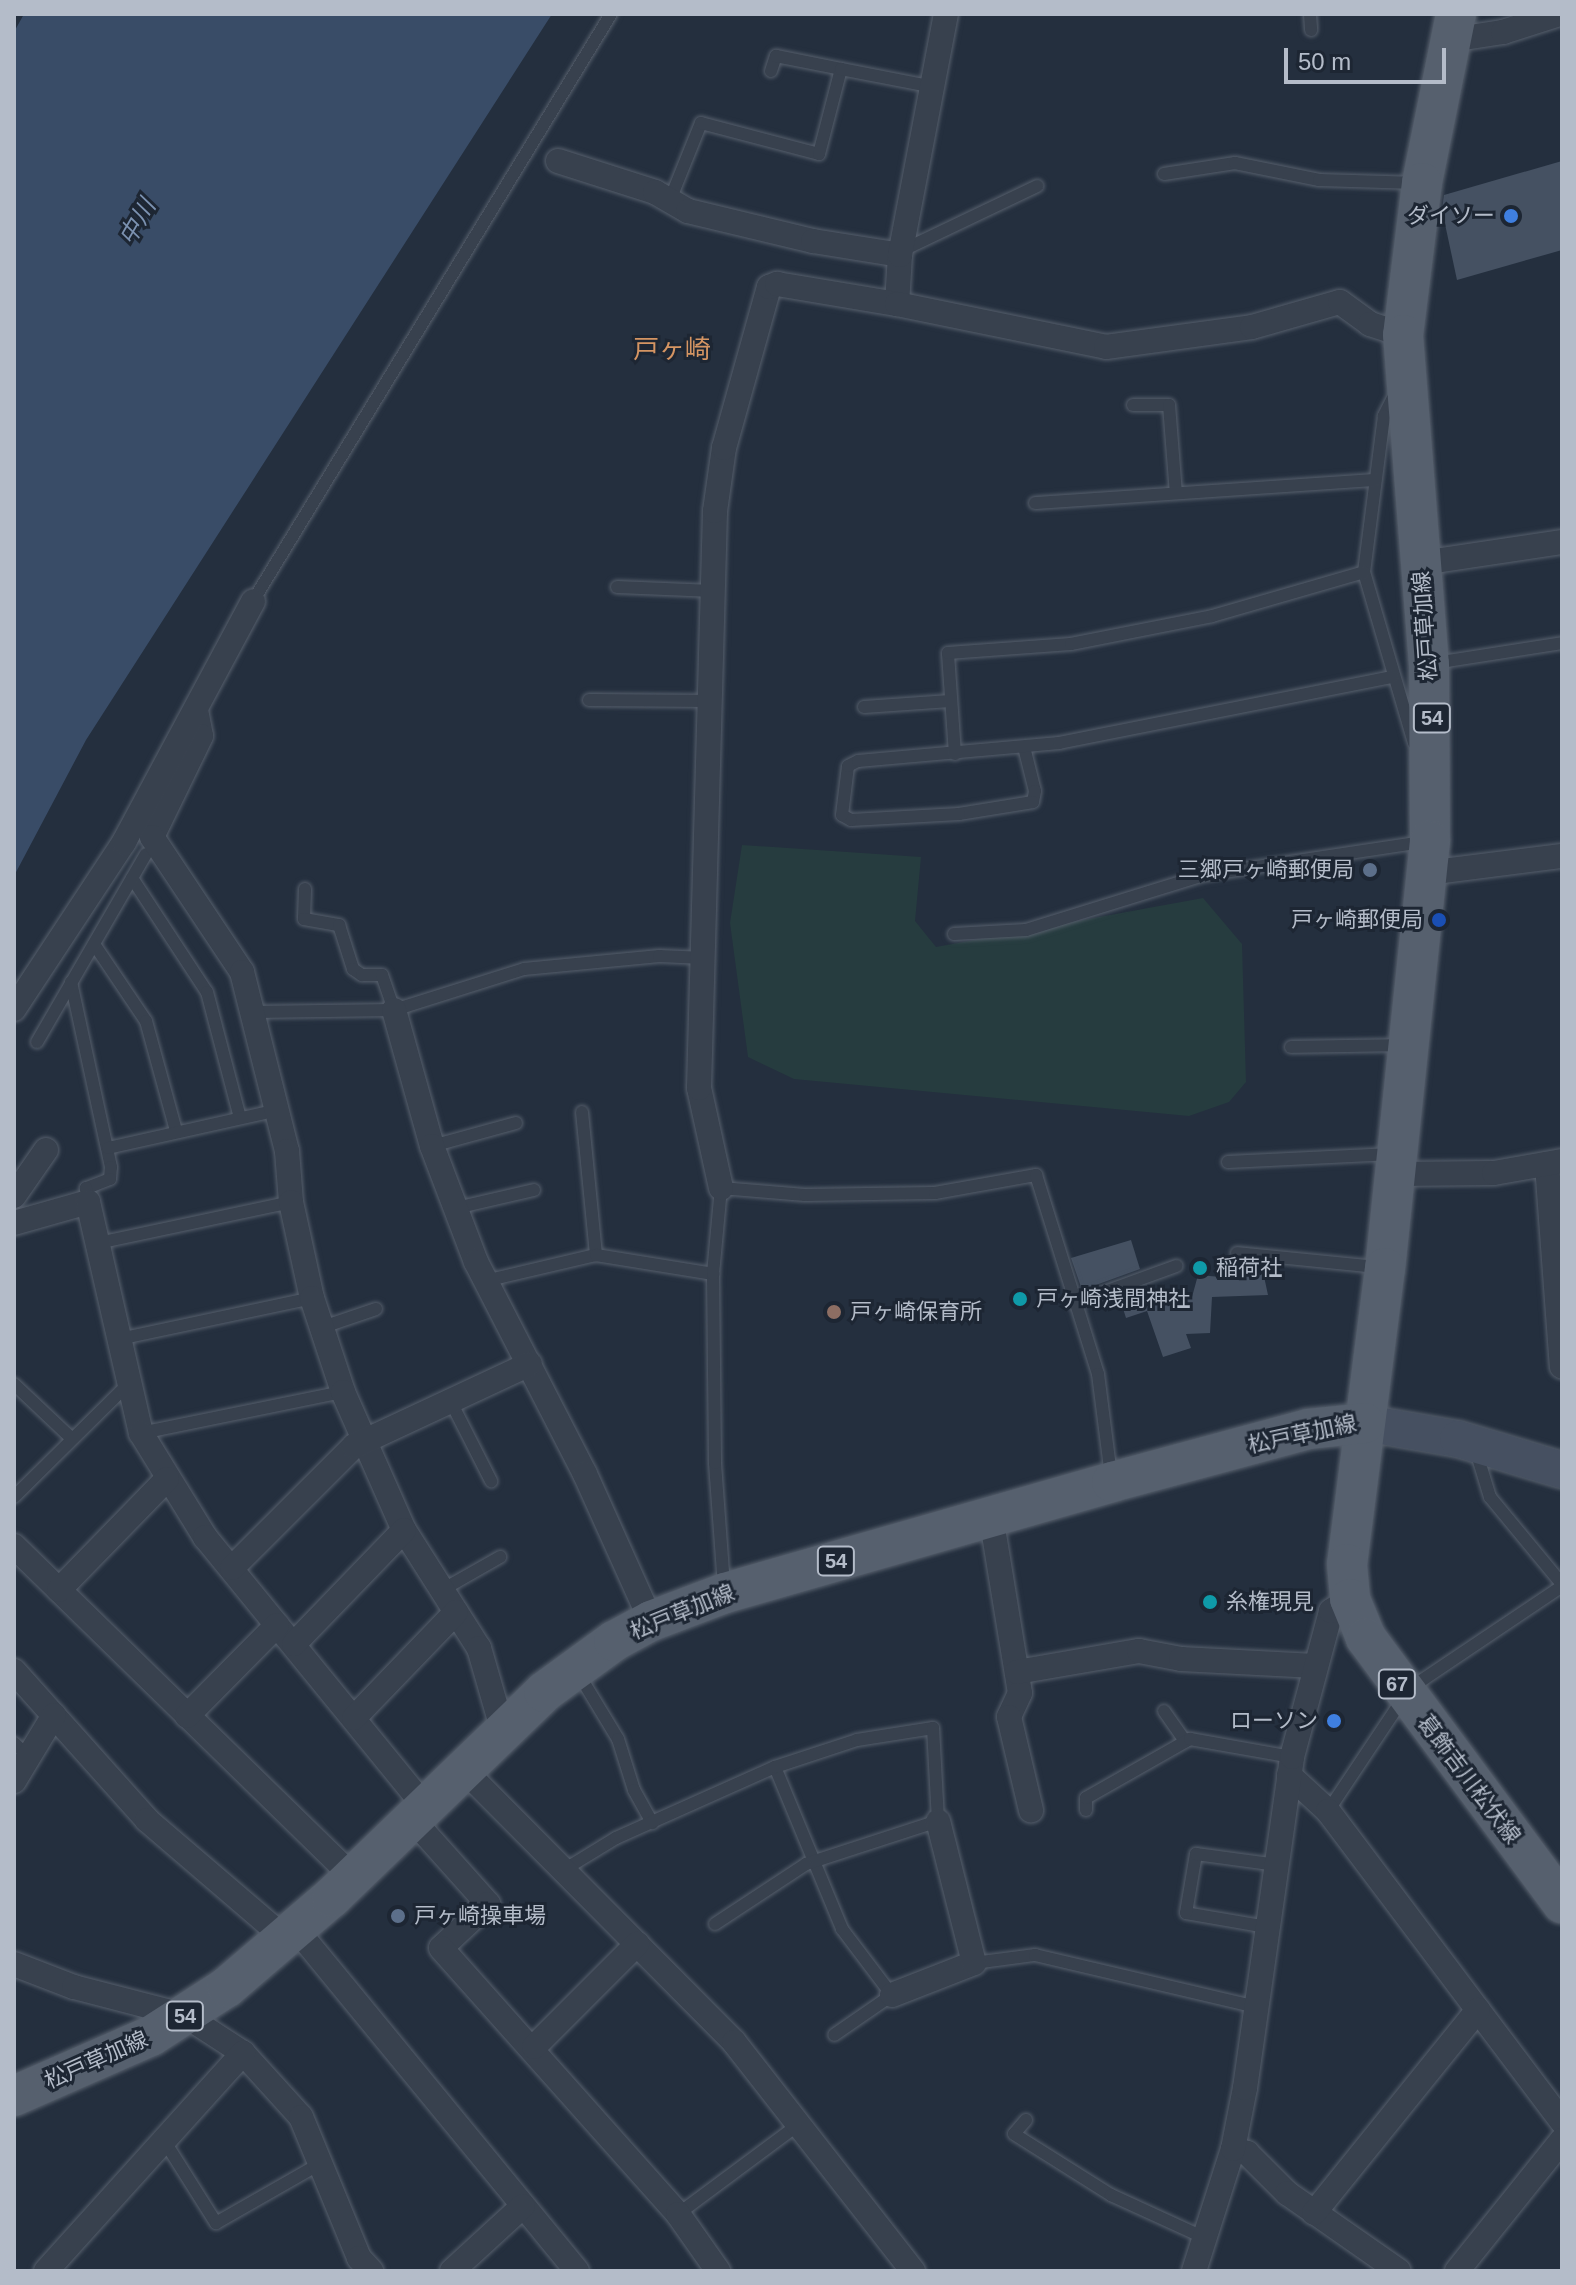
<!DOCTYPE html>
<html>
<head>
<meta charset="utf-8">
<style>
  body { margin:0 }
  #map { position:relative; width:1576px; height:2285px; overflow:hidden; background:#242f3e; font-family:Arial,"Noto Sans JP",sans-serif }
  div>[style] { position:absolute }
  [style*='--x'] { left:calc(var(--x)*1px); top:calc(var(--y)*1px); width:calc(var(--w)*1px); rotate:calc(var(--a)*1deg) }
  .green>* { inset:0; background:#263c3f }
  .water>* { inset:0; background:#394c67 }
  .building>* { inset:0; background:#455162 }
  .roads { filter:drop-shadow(0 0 2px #565f6c) drop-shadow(0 0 2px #565f6c) }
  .lane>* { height:12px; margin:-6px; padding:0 6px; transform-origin:6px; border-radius:6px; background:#38414e }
  .street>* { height:24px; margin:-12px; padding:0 12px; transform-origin:12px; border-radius:12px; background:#38414e }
  .secondary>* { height:36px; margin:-18px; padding:0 18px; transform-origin:18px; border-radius:18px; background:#465061 }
  .primary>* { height:40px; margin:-20px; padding:0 20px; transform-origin:20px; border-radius:20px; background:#56606e }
  .dots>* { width:22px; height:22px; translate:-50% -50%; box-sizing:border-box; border:4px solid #1d2633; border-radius:50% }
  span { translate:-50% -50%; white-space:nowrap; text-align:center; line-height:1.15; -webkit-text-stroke:6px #1d2633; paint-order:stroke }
  .shield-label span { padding:2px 6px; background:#1d2633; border:2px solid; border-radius:6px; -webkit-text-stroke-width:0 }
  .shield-label { font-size:20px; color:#b4bcc9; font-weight:700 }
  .poi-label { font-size:22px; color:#b4bcc9 }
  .right { translate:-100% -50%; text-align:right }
  .left { translate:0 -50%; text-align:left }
  .street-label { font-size:22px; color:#b4bcc9 }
  .water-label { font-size:24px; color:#7c92b1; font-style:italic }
  .quarter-label { font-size:26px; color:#d59563 }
  .frame { position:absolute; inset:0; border:16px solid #b4bcc9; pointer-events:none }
  .scale { position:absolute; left:1284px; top:48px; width:162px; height:36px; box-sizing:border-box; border:4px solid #b4bcc9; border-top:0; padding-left:10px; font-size:24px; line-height:28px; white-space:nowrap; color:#b4bcc9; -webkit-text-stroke:6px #1d2633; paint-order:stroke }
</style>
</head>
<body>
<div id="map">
  <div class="green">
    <div style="clip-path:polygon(742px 845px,921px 857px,915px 921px,936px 947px,1203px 898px,1242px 944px,1246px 1082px,1229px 1102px,1189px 1116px,794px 1079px,748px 1057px,730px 923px)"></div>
  </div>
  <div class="water">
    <div style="clip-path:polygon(24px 14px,552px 14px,86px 740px,14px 876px,14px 32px)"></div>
  </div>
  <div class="building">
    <div style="clip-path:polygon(1562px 161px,1562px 250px,1457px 280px,1442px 210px,1444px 195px)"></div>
    <div style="clip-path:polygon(1131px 1240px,1140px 1269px,1082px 1290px,1071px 1258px)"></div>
    <div style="clip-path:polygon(1233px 1266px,1262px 1267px,1268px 1295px,1212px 1297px,1210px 1333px,1186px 1334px,1191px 1348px,1163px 1357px,1147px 1311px,1126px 1318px,1119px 1296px,1146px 1287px,1151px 1304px,1192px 1297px,1198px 1275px,1233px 1278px)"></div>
  </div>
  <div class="roads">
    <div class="lane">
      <div style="--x:1310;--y:14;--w:16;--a:86"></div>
      <div style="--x:771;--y:71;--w:16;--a:-72"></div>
      <div style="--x:776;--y:56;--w:66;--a:11.3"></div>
      <div style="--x:1164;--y:174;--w:72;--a:-8.8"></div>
      <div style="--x:1235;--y:163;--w:86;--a:11.4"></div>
      <div style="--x:1319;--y:180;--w:99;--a:1.7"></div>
      <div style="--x:670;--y:200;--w:83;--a:-68.1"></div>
      <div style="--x:701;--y:123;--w:122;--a:14.7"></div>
      <div style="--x:819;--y:154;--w:88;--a:-75.5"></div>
      <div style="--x:841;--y:69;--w:90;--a:10.9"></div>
      <div style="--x:901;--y:251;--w:151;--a:-25.5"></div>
      <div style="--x:1396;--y:392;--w:27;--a:117"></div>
      <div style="--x:1384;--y:416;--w:157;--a:97.3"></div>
      <div style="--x:1364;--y:572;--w:178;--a:73.7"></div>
      <div style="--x:1133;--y:405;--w:36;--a:0"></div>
      <div style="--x:1169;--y:405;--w:88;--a:85.5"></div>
      <div style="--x:1035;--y:503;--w:341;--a:-3.9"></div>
      <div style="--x:617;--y:587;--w:96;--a:2.4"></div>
      <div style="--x:253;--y:601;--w:688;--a:-58.62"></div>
      <div style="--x:1435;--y:663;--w:129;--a:-8.9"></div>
      <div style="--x:589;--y:700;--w:122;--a:0.5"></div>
      <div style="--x:864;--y:707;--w:86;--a:-4"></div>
      <div style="--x:1024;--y:747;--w:45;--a:76"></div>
      <div style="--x:1035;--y:791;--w:11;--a:100"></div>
      <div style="--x:1033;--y:802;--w:75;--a:170.8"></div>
      <div style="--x:959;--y:814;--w:108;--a:176.8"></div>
      <div style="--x:851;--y:820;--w:10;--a:-151"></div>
      <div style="--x:842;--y:815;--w:49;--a:-83"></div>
      <div style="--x:848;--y:766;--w:11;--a:-27"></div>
      <div style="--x:858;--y:761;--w:202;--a:-5.1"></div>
      <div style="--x:1059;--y:743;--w:339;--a:-11.2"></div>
      <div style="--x:955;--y:754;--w:101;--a:-94"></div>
      <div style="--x:948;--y:653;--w:123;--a:-4.2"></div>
      <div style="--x:1071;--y:644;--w:144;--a:-11.2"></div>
      <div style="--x:1212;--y:616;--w:158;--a:-16.1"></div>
      <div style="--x:132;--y:878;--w:136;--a:56.7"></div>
      <div style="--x:207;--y:992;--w:130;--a:75.3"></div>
      <div style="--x:305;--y:889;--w:30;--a:92"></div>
      <div style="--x:304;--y:919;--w:36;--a:10"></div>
      <div style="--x:339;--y:925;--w:46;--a:72.3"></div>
      <div style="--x:353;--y:969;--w:11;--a:34"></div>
      <div style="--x:362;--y:975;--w:20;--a:0"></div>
      <div style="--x:382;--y:975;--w:37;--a:71"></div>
      <div style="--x:954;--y:934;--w:72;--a:-3.2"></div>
      <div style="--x:1026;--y:930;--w:186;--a:-17.2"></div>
      <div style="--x:1204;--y:875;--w:220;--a:-8.6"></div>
      <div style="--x:94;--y:944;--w:93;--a:56"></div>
      <div style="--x:146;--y:1021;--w:114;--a:74.7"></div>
      <div style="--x:71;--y:982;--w:189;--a:77.8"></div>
      <div style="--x:111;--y:1167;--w:12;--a:95"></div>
      <div style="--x:110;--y:1179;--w:26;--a:159"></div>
      <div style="--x:86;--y:1188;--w:14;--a:82"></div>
      <div style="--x:254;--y:1012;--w:140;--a:-0.8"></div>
      <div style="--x:394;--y:1010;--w:136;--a:-17.5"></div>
      <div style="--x:524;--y:969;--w:136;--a:-5.5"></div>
      <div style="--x:659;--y:956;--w:45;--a:2.5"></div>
      <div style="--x:37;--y:1042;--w:217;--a:-59.9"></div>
      <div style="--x:1291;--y:1047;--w:111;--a:-1"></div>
      <div style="--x:582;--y:1112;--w:144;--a:84.4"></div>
      <div style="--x:432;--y:1146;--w:87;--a:-15.3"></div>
      <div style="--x:108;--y:1148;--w:160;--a:-12.6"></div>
      <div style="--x:1228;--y:1162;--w:164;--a:-2.8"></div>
      <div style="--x:456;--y:1208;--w:80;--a:-13"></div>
      <div style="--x:98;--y:1243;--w:197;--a:-12"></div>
      <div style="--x:1237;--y:1253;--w:142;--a:5.7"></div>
      <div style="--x:489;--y:1280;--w:110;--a:-13.2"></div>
      <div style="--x:596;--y:1255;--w:119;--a:9.2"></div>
      <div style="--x:1074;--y:1303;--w:109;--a:-19.9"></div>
      <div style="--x:323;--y:1327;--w:56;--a:-18.8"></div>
      <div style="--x:119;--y:1339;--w:197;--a:-12"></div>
      <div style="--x:14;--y:1384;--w:77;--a:43.4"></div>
      <div style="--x:451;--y:1402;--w:89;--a:63.1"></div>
      <div style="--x:141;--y:1433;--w:206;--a:-11.5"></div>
      <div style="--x:1476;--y:1451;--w:48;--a:73.1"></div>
      <div style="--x:1490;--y:1497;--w:113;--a:50.4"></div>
      <div style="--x:14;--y:1497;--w:159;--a:-44.7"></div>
      <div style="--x:724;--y:1586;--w:123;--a:-94.2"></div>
      <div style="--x:715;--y:1463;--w:189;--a:-90.6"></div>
      <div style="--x:713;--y:1274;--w:86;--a:-84.7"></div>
      <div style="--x:721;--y:1188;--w:84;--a:4.8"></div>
      <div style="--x:805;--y:1195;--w:130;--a:-0.9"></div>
      <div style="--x:935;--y:1193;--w:103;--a:-10.1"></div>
      <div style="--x:1036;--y:1175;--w:208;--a:72.7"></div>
      <div style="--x:1098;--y:1374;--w:102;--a:82.7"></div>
      <div style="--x:442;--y:1590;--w:67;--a:-29.6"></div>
      <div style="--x:578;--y:1673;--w:77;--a:58.8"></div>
      <div style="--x:618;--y:1739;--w:53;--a:72.6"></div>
      <div style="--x:634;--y:1790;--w:38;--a:61"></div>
      <div style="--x:1409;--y:1689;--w:184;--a:-33.9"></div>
      <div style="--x:1164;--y:1711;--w:37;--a:55"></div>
      <div style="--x:14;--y:1743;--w:21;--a:43"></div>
      <div style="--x:775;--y:1767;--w:175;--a:67.5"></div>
      <div style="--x:842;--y:1929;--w:83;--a:52.9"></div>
      <div style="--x:892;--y:1995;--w:70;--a:145.4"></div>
      <div style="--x:1086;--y:1810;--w:12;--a:-90"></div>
      <div style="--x:1086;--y:1798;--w:120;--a:-29.6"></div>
      <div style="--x:1190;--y:1739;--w:104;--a:10"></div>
      <div style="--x:1328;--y:1811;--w:137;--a:-56.3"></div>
      <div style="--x:562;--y:1871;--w:63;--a:-31.4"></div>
      <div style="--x:616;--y:1838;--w:174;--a:-24.1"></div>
      <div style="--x:775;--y:1767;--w:86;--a:-18.2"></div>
      <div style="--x:857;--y:1740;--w:77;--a:-9"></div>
      <div style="--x:933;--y:1728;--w:93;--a:86.9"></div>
      <div style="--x:938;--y:1821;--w:139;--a:162"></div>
      <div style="--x:806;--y:1864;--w:109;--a:146.6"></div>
      <div style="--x:1267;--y:1927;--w:82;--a:-170.2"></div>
      <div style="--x:1186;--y:1913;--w:60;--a:-80.4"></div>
      <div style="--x:1196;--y:1854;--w:82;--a:7.7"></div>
      <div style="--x:974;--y:1963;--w:62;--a:-7.5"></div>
      <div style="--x:1035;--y:1955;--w:227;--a:13.2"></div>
      <div style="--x:1026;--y:2120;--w:18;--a:131"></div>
      <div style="--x:1014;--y:2134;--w:115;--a:32.2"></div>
      <div style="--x:1111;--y:2195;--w:103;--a:24.6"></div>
      <div style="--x:165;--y:2142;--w:96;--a:57.8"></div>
      <div style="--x:216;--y:2223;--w:121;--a:-29.7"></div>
      <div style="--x:678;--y:2214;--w:151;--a:-36.6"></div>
    </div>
    <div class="street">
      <div style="--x:1451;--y:40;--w:53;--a:-8.7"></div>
      <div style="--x:1503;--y:32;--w:59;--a:-17.8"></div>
      <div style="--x:558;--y:161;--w:102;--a:17.7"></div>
      <div style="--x:655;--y:192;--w:38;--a:30"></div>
      <div style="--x:688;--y:211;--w:129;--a:13.5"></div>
      <div style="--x:813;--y:241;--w:88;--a:9.1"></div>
      <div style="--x:897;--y:304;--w:49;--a:-86.5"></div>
      <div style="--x:900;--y:255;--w:245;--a:-79.2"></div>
      <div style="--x:1421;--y:563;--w:143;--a:-8.5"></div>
      <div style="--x:196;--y:710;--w:26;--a:79"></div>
      <div style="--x:201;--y:736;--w:112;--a:115.9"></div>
      <div style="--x:152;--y:837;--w:162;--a:56.3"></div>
      <div style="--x:242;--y:972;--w:185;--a:75.9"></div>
      <div style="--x:287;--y:1151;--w:51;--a:85.5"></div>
      <div style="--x:291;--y:1202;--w:98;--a:77.7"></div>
      <div style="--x:312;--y:1298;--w:99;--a:71.7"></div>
      <div style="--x:343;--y:1392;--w:151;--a:66.2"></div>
      <div style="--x:404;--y:1530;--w:140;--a:57.6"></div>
      <div style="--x:479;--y:1648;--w:86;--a:73.9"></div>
      <div style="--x:1427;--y:873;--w:136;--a:-7.2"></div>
      <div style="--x:14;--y:1009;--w:200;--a:-56.6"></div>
      <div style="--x:124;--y:842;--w:273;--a:-61.8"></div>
      <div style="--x:394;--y:1010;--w:141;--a:74.4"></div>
      <div style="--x:432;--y:1146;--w:124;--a:69.2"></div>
      <div style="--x:476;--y:1262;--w:238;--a:62.8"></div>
      <div style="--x:585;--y:1474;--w:161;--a:65.8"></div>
      <div style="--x:1547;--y:1164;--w:203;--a:85.8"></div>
      <div style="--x:1396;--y:1174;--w:98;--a:-0.6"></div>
      <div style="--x:1494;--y:1173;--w:69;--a:-10"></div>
      <div style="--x:721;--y:1188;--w:102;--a:-102.4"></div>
      <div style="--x:699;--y:1088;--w:577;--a:-88.41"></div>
      <div style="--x:715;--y:511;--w:64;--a:-81.9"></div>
      <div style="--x:724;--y:448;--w:167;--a:-74.4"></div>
      <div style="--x:769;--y:287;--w:9;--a:-21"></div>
      <div style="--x:777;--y:284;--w:122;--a:9.5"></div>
      <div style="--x:897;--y:304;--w:213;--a:11.6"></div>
      <div style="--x:1106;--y:347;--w:147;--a:-7.8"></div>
      <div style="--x:1252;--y:327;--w:91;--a:-15.9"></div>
      <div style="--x:1340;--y:302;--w:37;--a:36"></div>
      <div style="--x:1370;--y:324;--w:35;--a:18"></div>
      <div style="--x:14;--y:1196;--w:56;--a:-55.2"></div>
      <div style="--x:14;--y:1223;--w:77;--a:-15.8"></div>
      <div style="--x:88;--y:1202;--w:237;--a:77.1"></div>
      <div style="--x:141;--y:1433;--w:122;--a:58.4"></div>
      <div style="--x:205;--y:1537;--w:348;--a:50.8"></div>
      <div style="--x:991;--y:1516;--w:179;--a:80.7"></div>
      <div style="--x:1020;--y:1693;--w:26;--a:115"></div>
      <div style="--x:1009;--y:1717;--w:96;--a:76.7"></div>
      <div style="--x:14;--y:1546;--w:474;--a:44.3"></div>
      <div style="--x:232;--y:1568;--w:173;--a:-45"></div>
      <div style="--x:354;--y:1446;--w:194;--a:-25"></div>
      <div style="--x:59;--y:1590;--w:155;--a:-45.8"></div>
      <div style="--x:294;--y:1644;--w:158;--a:-46"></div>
      <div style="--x:14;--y:1671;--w:200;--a:48.2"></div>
      <div style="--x:147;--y:1820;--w:183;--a:40.6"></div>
      <div style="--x:1017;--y:1672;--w:124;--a:-9.8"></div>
      <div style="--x:1139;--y:1651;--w:43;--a:10.8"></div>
      <div style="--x:1181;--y:1659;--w:134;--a:3"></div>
      <div style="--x:187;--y:1716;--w:128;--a:-45.3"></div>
      <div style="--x:354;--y:1718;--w:147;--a:-46.1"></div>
      <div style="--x:464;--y:1770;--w:383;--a:45.2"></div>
      <div style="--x:734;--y:2042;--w:291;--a:52"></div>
      <div style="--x:1289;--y:1775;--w:53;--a:42.7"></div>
      <div style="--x:1328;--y:1811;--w:389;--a:53"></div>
      <div style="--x:14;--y:1781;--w:77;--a:-58.8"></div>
      <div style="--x:413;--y:1820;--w:113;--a:48.2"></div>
      <div style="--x:488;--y:1904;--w:64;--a:136.9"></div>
      <div style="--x:441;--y:1948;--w:356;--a:48.3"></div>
      <div style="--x:678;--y:2214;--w:70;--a:54.9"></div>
      <div style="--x:296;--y:1929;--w:443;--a:50.6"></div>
      <div style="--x:14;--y:1964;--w:64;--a:21"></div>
      <div style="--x:74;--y:1987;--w:116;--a:14.5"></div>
      <div style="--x:186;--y:2016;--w:68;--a:33"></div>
      <div style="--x:243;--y:2053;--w:86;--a:47.8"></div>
      <div style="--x:301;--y:2117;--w:152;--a:67.6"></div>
      <div style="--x:359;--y:2258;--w:18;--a:47"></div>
      <div style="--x:892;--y:1995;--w:88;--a:-21.3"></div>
      <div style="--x:974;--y:1963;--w:146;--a:-104.2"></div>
      <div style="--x:534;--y:2047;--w:146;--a:-45"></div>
      <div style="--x:1233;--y:2149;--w:15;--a:16"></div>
      <div style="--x:1247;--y:2153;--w:57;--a:45"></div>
      <div style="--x:1287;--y:2193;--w:136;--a:34.9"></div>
      <div style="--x:1314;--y:2213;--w:261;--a:-51.1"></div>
      <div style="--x:46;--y:2271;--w:294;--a:-47.9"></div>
      <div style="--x:452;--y:2271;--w:96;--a:-42.5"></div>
      <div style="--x:1194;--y:2271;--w:128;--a:-72.3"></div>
      <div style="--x:1233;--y:2149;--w:62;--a:-78.9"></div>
      <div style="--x:1245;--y:2088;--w:334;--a:-81.9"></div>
      <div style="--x:1292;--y:1757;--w:151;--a:-75"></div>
      <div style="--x:1331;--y:1611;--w:22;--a:-32"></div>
      <div style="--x:1457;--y:2271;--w:168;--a:-51.3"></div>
    </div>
    <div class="secondary">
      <div style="--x:1365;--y:1423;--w:94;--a:9.8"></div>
      <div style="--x:1458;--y:1439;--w:109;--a:16.6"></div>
    </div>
    <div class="primary">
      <div style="--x:1456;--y:14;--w:172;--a:101.4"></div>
      <div style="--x:1422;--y:183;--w:153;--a:97.1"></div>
      <div style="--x:1403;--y:335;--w:330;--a:85.5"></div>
      <div style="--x:1429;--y:664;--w:177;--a:89.7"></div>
      <div style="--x:1430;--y:841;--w:429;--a:96"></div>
      <div style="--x:1385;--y:1268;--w:298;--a:97.3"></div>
      <div style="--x:1347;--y:1564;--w:35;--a:85"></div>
      <div style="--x:1350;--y:1599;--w:42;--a:67.7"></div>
      <div style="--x:1366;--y:1638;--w:330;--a:53.5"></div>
      <div style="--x:14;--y:2096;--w:150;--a:-23.7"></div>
      <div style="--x:151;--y:2036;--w:90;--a:-32.8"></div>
      <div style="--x:227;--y:1987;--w:138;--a:-40.6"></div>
      <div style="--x:332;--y:1897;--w:295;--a:-44"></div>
      <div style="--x:544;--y:1692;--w:87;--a:-36.1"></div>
      <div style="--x:614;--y:1641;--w:42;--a:-28.4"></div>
      <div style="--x:651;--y:1621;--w:79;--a:-20.7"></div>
      <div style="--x:725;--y:1593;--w:403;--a:-16"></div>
      <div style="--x:1112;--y:1482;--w:203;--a:-15.1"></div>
      <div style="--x:1308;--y:1429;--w:57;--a:-6"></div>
    </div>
  </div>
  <div class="dots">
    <div style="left:1511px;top:216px;background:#3f7fe0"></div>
    <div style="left:1370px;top:870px;background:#5c6f8a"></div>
    <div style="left:1439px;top:920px;background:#1a4fb4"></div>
    <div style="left:1200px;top:1268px;background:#0f9aa8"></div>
    <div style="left:1020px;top:1299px;background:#0f9aa8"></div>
    <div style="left:834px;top:1312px;background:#8d6e63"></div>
    <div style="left:1210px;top:1602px;background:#0f9aa8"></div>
    <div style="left:1334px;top:1721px;background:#3f7fe0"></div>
    <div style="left:398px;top:1916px;background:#5c6f8a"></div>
  </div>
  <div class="shield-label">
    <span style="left:1432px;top:718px">54</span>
    <span style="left:836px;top:1561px">54</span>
    <span style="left:1397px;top:1684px">67</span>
    <span style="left:185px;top:2016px">54</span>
  </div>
  <div class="poi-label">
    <span class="right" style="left:1495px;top:216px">ダイソー</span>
    <span class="right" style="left:1354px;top:870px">三郷戸ヶ崎郵便局</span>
    <span class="right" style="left:1423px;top:920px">戸ヶ崎郵便局</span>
    <span class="left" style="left:1216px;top:1268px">稲荷社</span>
    <span class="left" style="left:1036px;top:1299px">戸ヶ崎浅間神社</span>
    <span class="left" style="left:850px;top:1312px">戸ヶ崎保育所</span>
    <span class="left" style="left:1226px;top:1602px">糸権現見</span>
    <span class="right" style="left:1318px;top:1721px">ローソン</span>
    <span class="left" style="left:414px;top:1916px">戸ヶ崎操車場</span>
  </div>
  <div class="street-label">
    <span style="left:1425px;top:626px;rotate:-94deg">松戸草加線</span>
    <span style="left:1302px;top:1434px;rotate:-12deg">松戸草加線</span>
    <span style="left:682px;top:1612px;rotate:-22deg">松戸草加線</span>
    <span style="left:1469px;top:1779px;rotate:53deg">葛飾吉川松伏線</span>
    <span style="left:96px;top:2060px;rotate:-24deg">松戸草加線</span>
  </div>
  <div class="water-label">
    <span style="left:137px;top:222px;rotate:-60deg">中川</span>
  </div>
  <div class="quarter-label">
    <span style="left:672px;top:350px">戸ヶ崎</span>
  </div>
  <div class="frame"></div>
  <div class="scale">50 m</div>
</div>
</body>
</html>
